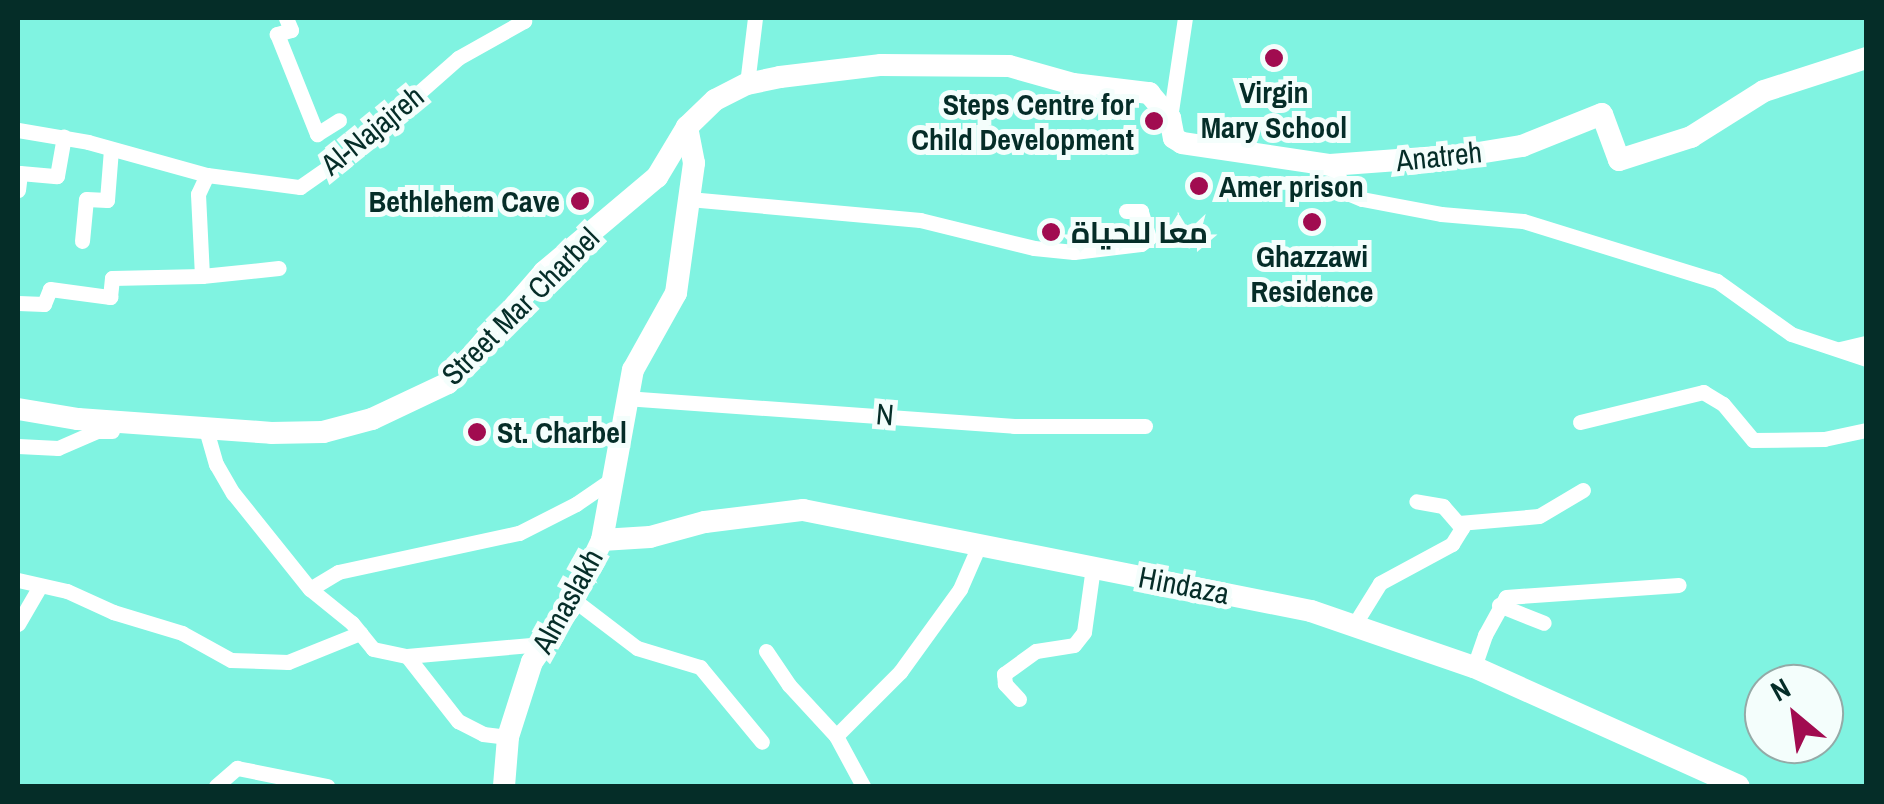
<!DOCTYPE html>
<html>
<head>
<meta charset="utf-8">
<style>
  body { margin:0 }
  #map { position:relative; width:1884px; height:804px; overflow:hidden; background:#80f3e1; font-family:"Archivo Narrow",Cairo,sans-serif }
  div>[style] { position:absolute }
  [style*='--x'] { left:calc(var(--x)*1px); top:calc(var(--y)*1px); width:calc(var(--w)*1px); rotate:calc(var(--a)*1deg) }
  .street>* { height:15px; margin:-7.5px; padding:0 7.5px; transform-origin:7.5px; border-radius:7.5px; background:#fff }
  .secondary>* { height:22px; margin:-11px; padding:0 11px; transform-origin:11px; border-radius:11px; background:#fff }
  .dots>* { width:28px; height:28px; translate:-50% -50%; box-sizing:border-box; border:5px solid #f4fefc; border-radius:50% }
  span { translate:-50% -50%; white-space:nowrap; text-align:center; line-height:1.15; -webkit-text-stroke:10px #f4fefc; paint-order:stroke }
  .poi-label { font-size:30px; color:#052d28; font-weight:700 }
  .right { translate:-100% -50%; text-align:right }
  .left { translate:0 -50%; text-align:left }
  .street-label { font-size:30px; color:#052d28 }
  .frame { position:absolute; inset:0; border:20px solid #052d28; pointer-events:none }
  .north { position:absolute; left:1744px; top:664px; width:100px; height:100px; box-sizing:border-box; background:#f4fefc; border:2px solid #94aaa7; border-radius:50%; rotate:331deg; font-size:28px; font-weight:700; line-height:40px; text-align:center; color:#052d28 }
  .north::after { content:''; display:block; margin:auto; width:35px; height:45px; background:#a10c50; clip-path:polygon(50% 0,100% 100%,50% 72%,0 100%) }
</style>
</head>
<body>
<div id="map">
  <div class="street">
    <div style="--x:286;--y:18;--w:13;--a:67"></div>
    <div style="--x:291;--y:30;--w:15;--a:164"></div>
    <div style="--x:277;--y:34;--w:108;--a:68.2"></div>
    <div style="--x:317;--y:134;--w:26;--a:-32"></div>
    <div style="--x:747;--y:84;--w:66;--a:-83.1"></div>
    <div style="--x:1170;--y:118;--w:101;--a:-81.5"></div>
    <div style="--x:18;--y:130;--w:71;--a:9.7"></div>
    <div style="--x:88;--y:142;--w:123;--a:15.5"></div>
    <div style="--x:207;--y:175;--w:94;--a:7.4"></div>
    <div style="--x:300;--y:187;--w:68;--a:-34.9"></div>
    <div style="--x:356;--y:148;--w:136;--a:-41.4"></div>
    <div style="--x:458;--y:58;--w:76;--a:-29.3"></div>
    <div style="--x:524;--y:21;--w:3;--a:-108"></div>
    <div style="--x:1330;--y:165;--w:35;--a:55"></div>
    <div style="--x:1350;--y:194;--w:13;--a:23"></div>
    <div style="--x:1362;--y:199;--w:80;--a:10.8"></div>
    <div style="--x:1441;--y:214;--w:82;--a:4.9"></div>
    <div style="--x:1523;--y:221;--w:203;--a:17.2"></div>
    <div style="--x:1717;--y:281;--w:91;--a:35.6"></div>
    <div style="--x:1791;--y:334;--w:79;--a:18.4"></div>
    <div style="--x:18;--y:190;--w:17;--a:-83"></div>
    <div style="--x:20;--y:173;--w:37;--a:5"></div>
    <div style="--x:57;--y:176;--w:40;--a:-80"></div>
    <div style="--x:689;--y:199;--w:232;--a:5.2"></div>
    <div style="--x:920;--y:220;--w:117;--a:13.8"></div>
    <div style="--x:1034;--y:248;--w:40;--a:5.7"></div>
    <div style="--x:1074;--y:252;--w:67;--a:-6.8"></div>
    <div style="--x:1141;--y:244;--w:10;--a:-37"></div>
    <div style="--x:1149;--y:238;--w:28;--a:-107"></div>
    <div style="--x:1141;--y:211;--w:15;--a:180"></div>
    <div style="--x:82;--y:241;--w:42;--a:-84.6"></div>
    <div style="--x:86;--y:199;--w:21;--a:3"></div>
    <div style="--x:107;--y:200;--w:51;--a:-85.5"></div>
    <div style="--x:202;--y:276;--w:82;--a:-92.8"></div>
    <div style="--x:198;--y:194;--w:21;--a:-65"></div>
    <div style="--x:18;--y:303;--w:26;--a:2"></div>
    <div style="--x:44;--y:304;--w:16;--a:-68"></div>
    <div style="--x:50;--y:289;--w:61;--a:7.6"></div>
    <div style="--x:110;--y:297;--w:19;--a:-84"></div>
    <div style="--x:112;--y:278;--w:90;--a:-1.3"></div>
    <div style="--x:202;--y:276;--w:77;--a:-5.9"></div>
    <div style="--x:1840;--y:349;--w:27;--a:-13"></div>
    <div style="--x:625;--y:398;--w:390;--a:4.1"></div>
    <div style="--x:1014;--y:426;--w:131;--a:0"></div>
    <div style="--x:1580;--y:422;--w:127;--a:-13.7"></div>
    <div style="--x:1703;--y:392;--w:23;--a:31"></div>
    <div style="--x:1723;--y:404;--w:47;--a:50.2"></div>
    <div style="--x:1753;--y:440;--w:71;--a:-0.8"></div>
    <div style="--x:1824;--y:439;--w:43;--a:-12.1"></div>
    <div style="--x:205;--y:426;--w:40;--a:74"></div>
    <div style="--x:216;--y:464;--w:34;--a:60"></div>
    <div style="--x:233;--y:493;--w:123;--a:51.3"></div>
    <div style="--x:310;--y:589;--w:54;--a:39"></div>
    <div style="--x:352;--y:623;--w:33;--a:51"></div>
    <div style="--x:373;--y:649;--w:35;--a:12"></div>
    <div style="--x:407;--y:656;--w:83;--a:51.9"></div>
    <div style="--x:458;--y:721;--w:28;--a:27"></div>
    <div style="--x:483;--y:734;--w:25;--a:7"></div>
    <div style="--x:18;--y:446;--w:40;--a:2.9"></div>
    <div style="--x:58;--y:448;--w:43;--a:-23.6"></div>
    <div style="--x:97;--y:431;--w:15;--a:0"></div>
    <div style="--x:1459;--y:523;--w:80;--a:-5"></div>
    <div style="--x:1539;--y:516;--w:51;--a:-30.6"></div>
    <div style="--x:18;--y:580;--w:50;--a:12.7"></div>
    <div style="--x:67;--y:591;--w:51;--a:24.5"></div>
    <div style="--x:113;--y:612;--w:72;--a:16.9"></div>
    <div style="--x:182;--y:633;--w:56;--a:28.9"></div>
    <div style="--x:231;--y:660;--w:57;--a:2"></div>
    <div style="--x:288;--y:662;--w:78;--a:-21.9"></div>
    <div style="--x:310;--y:589;--w:33;--a:-31"></div>
    <div style="--x:338;--y:572;--w:185;--a:-12.2"></div>
    <div style="--x:519;--y:533;--w:64;--a:-27"></div>
    <div style="--x:576;--y:504;--w:42;--a:-34.4"></div>
    <div style="--x:574;--y:600;--w:79;--a:37.3"></div>
    <div style="--x:637;--y:648;--w:66;--a:16.8"></div>
    <div style="--x:700;--y:667;--w:97;--a:50.4"></div>
    <div style="--x:1499;--y:605;--w:48;--a:21.8"></div>
    <div style="--x:18;--y:624;--w:44;--a:-59.9"></div>
    <div style="--x:1354;--y:625;--w:49;--a:-58.2"></div>
    <div style="--x:1380;--y:583;--w:82;--a:-28.4"></div>
    <div style="--x:1452;--y:544;--w:19;--a:-58"></div>
    <div style="--x:1462;--y:528;--w:29;--a:-131"></div>
    <div style="--x:1443;--y:506;--w:27;--a:-170"></div>
    <div style="--x:766;--y:651;--w:41;--a:55.9"></div>
    <div style="--x:789;--y:685;--w:69;--a:47.3"></div>
    <div style="--x:836;--y:736;--w:57;--a:61.6"></div>
    <div style="--x:407;--y:656;--w:136;--a:-5.1"></div>
    <div style="--x:1474;--y:667;--w:34;--a:-71"></div>
    <div style="--x:1485;--y:635;--w:43;--a:-61.1"></div>
    <div style="--x:1506;--y:597;--w:173;--a:-4"></div>
    <div style="--x:1019;--y:699;--w:21;--a:-133"></div>
    <div style="--x:1005;--y:684;--w:10;--a:-96"></div>
    <div style="--x:1004;--y:674;--w:39;--a:-36"></div>
    <div style="--x:1036;--y:651;--w:38;--a:-9"></div>
    <div style="--x:1074;--y:645;--w:16;--a:-52"></div>
    <div style="--x:1084;--y:632;--w:66;--a:-82.1"></div>
    <div style="--x:836;--y:736;--w:91;--a:-45"></div>
    <div style="--x:900;--y:672;--w:102;--a:-54.1"></div>
    <div style="--x:960;--y:589;--w:50;--a:-66.5"></div>
    <div style="--x:216;--y:786;--w:28;--a:-41"></div>
    <div style="--x:237;--y:768;--w:92;--a:11.3"></div>
  </div>
  <div class="secondary">
    <div style="--x:18;--y:409;--w:61;--a:9.5"></div>
    <div style="--x:78;--y:419;--w:194;--a:4.1"></div>
    <div style="--x:271;--y:433;--w:52;--a:-1.1"></div>
    <div style="--x:323;--y:432;--w:51;--a:-14.9"></div>
    <div style="--x:372;--y:419;--w:84;--a:-25.3"></div>
    <div style="--x:448;--y:383;--w:147;--a:-49.1"></div>
    <div style="--x:544;--y:272;--w:148;--a:-40.1"></div>
    <div style="--x:657;--y:177;--w:58;--a:-59"></div>
    <div style="--x:687;--y:127;--w:39;--a:-44"></div>
    <div style="--x:715;--y:100;--w:36;--a:-27"></div>
    <div style="--x:747;--y:84;--w:34;--a:-12"></div>
    <div style="--x:780;--y:77;--w:102;--a:-6.8"></div>
    <div style="--x:881;--y:65;--w:128;--a:0.4"></div>
    <div style="--x:1009;--y:66;--w:66;--a:15.7"></div>
    <div style="--x:1073;--y:84;--w:77;--a:6.8"></div>
    <div style="--x:1149;--y:93;--w:33;--a:50"></div>
    <div style="--x:1170;--y:118;--w:20;--a:79"></div>
    <div style="--x:1174;--y:138;--w:9;--a:32"></div>
    <div style="--x:1182;--y:143;--w:150;--a:8.5"></div>
    <div style="--x:1330;--y:165;--w:136;--a:-4.2"></div>
    <div style="--x:1466;--y:155;--w:57;--a:-9.1"></div>
    <div style="--x:1522;--y:146;--w:86;--a:-21.8"></div>
    <div style="--x:1602;--y:114;--w:49;--a:69.7"></div>
    <div style="--x:1619;--y:160;--w:76;--a:-17.7"></div>
    <div style="--x:1691;--y:137;--w:86;--a:-32.2"></div>
    <div style="--x:1764;--y:91;--w:107;--a:-17.9"></div>
    <div style="--x:602;--y:540;--w:48;--a:-3.6"></div>
    <div style="--x:650;--y:537;--w:57;--a:-15.3"></div>
    <div style="--x:705;--y:522;--w:99;--a:-7"></div>
    <div style="--x:803;--y:510;--w:518;--a:11.24"></div>
    <div style="--x:1311;--y:611;--w:172;--a:19"></div>
    <div style="--x:1474;--y:667;--w:290;--a:24.2"></div>
    <div style="--x:504;--y:786;--w:49;--a:-85.3"></div>
    <div style="--x:508;--y:737;--w:79;--a:-72.3"></div>
    <div style="--x:532;--y:662;--w:65;--a:-55.1"></div>
    <div style="--x:569;--y:609;--w:76;--a:-64.4"></div>
    <div style="--x:602;--y:540;--w:173;--a:-79.7"></div>
    <div style="--x:633;--y:370;--w:88;--a:-60.8"></div>
    <div style="--x:676;--y:293;--w:131;--a:-82.1"></div>
    <div style="--x:694;--y:163;--w:37;--a:-101"></div>
  </div>
  <div class="dots">
    <div style="left:1274px;top:58px;background:#a10c50"></div>
    <div style="left:1154px;top:121px;background:#a10c50"></div>
    <div style="left:1199px;top:186px;background:#a10c50"></div>
    <div style="left:580px;top:201px;background:#a10c50"></div>
    <div style="left:1312px;top:222px;background:#a10c50"></div>
    <div style="left:1051px;top:232px;background:#a10c50"></div>
    <div style="left:477px;top:432px;background:#a10c50"></div>
  </div>
  <div class="poi-label">
    <span style="left:1274px;top:109px">Virgin<br>Mary School</span>
    <span class="right" style="left:1134px;top:121px">Steps Centre for<br>Child Development</span>
    <span class="left" style="left:1219px;top:186px">Amer prison</span>
    <span class="right" style="left:560px;top:201px">Bethlehem Cave</span>
    <span class="left" style="left:1071px;top:232px">معا للحياة</span>
    <span style="left:1312px;top:273px">Ghazzawi<br>Residence</span>
    <span class="left" style="left:497px;top:432px">St. Charbel</span>
  </div>
  <div class="street-label">
    <span style="left:372px;top:130px;rotate:-39deg">Al-Najajreh</span>
    <span style="left:1439px;top:156px;rotate:-6deg">Anatreh</span>
    <span style="left:520px;top:306px;rotate:-45deg">Street Mar Charbel</span>
    <span style="left:885px;top:414px;rotate:5deg">N</span>
    <span style="left:1184px;top:585px;rotate:11deg">Hindaza</span>
    <span style="left:567px;top:601px;rotate:-61deg">Almaslakh</span>
  </div>
  <div class="frame"></div>
  <div class="north">N</div>
</div>
</body>
</html>
